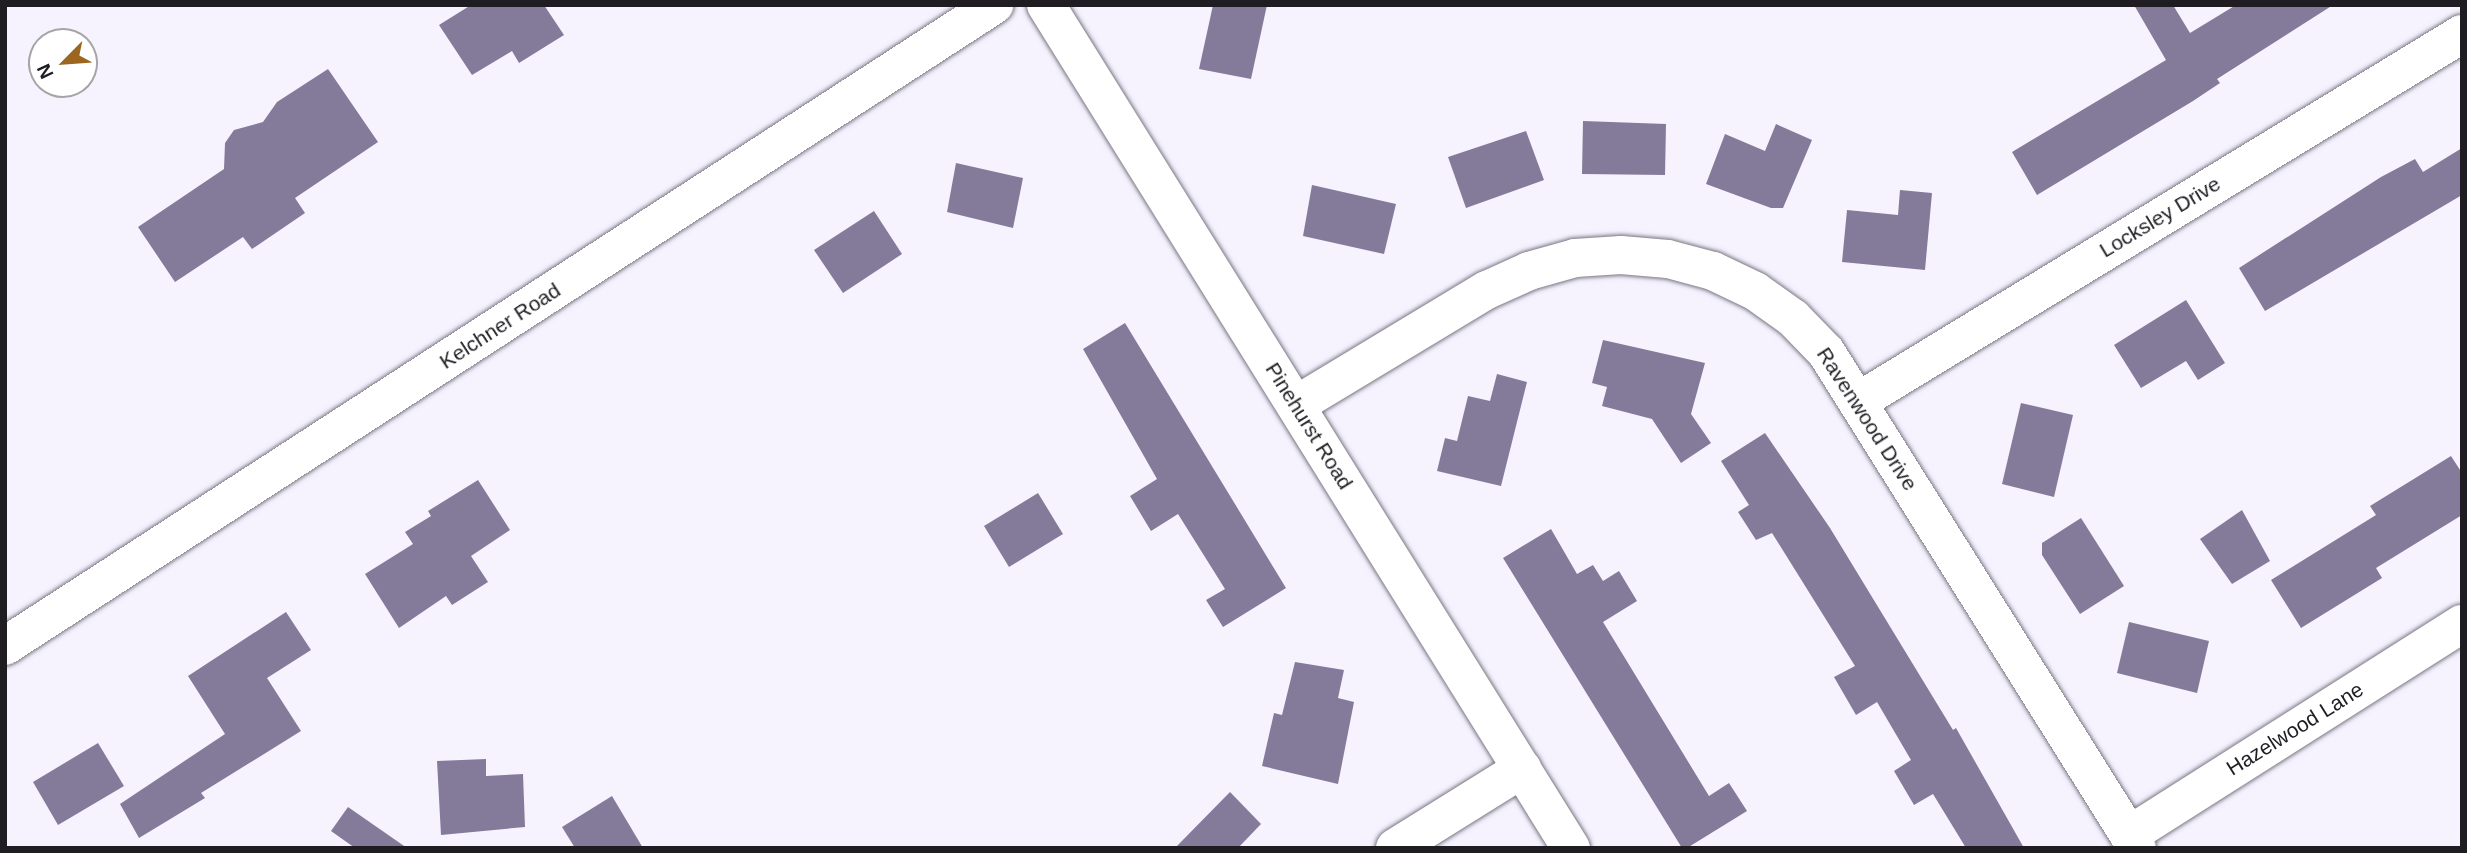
<!DOCTYPE html>
<html>
<head>
<meta charset="utf-8">
<style>
  body { margin:0 }
  #map { position:relative; width:2467px; height:853px; overflow:hidden; background:#f6f3ff; font-family:Helvetica,sans-serif }
  div>[style] { position:absolute }
  [style*='--x'] { left:calc(var(--x)*1px); top:calc(var(--y)*1px); width:calc(var(--w)*1px); rotate:calc(var(--a)*1deg) }
  .building>* { inset:0; background:#847b9b }
  .roads { filter:drop-shadow(0 0 2px #7a7783) drop-shadow(0 0 2px #7a7783) }
  .minor>* { height:38px; margin:-19px; padding:0 19px; transform-origin:19px; border-radius:19px; background:#fff }
  span { translate:-50% -50%; white-space:nowrap; text-align:center; line-height:1.15; -webkit-text-stroke:5px #fff; paint-order:stroke }
  .street-label { font-size:21px; color:#1f1d22 }
  .frame { position:absolute; inset:0; border:7px solid #1f1d22; pointer-events:none }
  .north { position:absolute; left:28px; top:28px; width:70px; height:70px; box-sizing:border-box; background:#fff; border:2px solid #a5a5a7; border-radius:50%; rotate:245deg; font-size:19px; font-weight:700; line-height:28px; text-align:center; color:#1f1d22 }
  .north::after { content:''; display:block; margin:auto; width:24px; height:32px; background:#9c6620; clip-path:polygon(50% 0,100% 100%,50% 72%,0 100%) }
</style>
</head>
<body>
<div id="map">
  <div class="building">
    <div style="clip-path:polygon(471px 5px,544px 5px,564px 35px,519px 63px,512px 51px,472px 75px,439px 25px)"></div>
    <div style="clip-path:polygon(1213px 5px,1267px 5px,1251px 79px,1199px 69px)"></div>
    <div style="clip-path:polygon(2134px 5px,2173px 5px,2190px 33px,2236px 5px,2333px 5px,2217px 79px,2220px 83px,2193px 101px,2037px 195px,2012px 152px,2166px 60px)"></div>
    <div style="clip-path:polygon(328px 69px,378px 142px,295px 198px,305px 213px,252px 249px,243px 237px,175px 282px,138px 227px,224px 169px,225px 143px,234px 130px,263px 122px,277px 102px)"></div>
    <div style="clip-path:polygon(1583px 121px,1666px 124px,1665px 175px,1582px 174px)"></div>
    <div style="clip-path:polygon(1776px 124px,1812px 140px,1783px 208px,1771px 208px,1706px 184px,1725px 134px,1765px 151px)"></div>
    <div style="clip-path:polygon(1526px 131px,1544px 180px,1466px 208px,1448px 157px)"></div>
    <div style="clip-path:polygon(2462px 148px,2462px 195px,2265px 311px,2239px 268px,2381px 177px,2415px 159px,2423px 172px)"></div>
    <div style="clip-path:polygon(956px 163px,1023px 178px,1013px 228px,947px 212px)"></div>
    <div style="clip-path:polygon(1312px 185px,1396px 204px,1384px 254px,1303px 236px)"></div>
    <div style="clip-path:polygon(1900px 190px,1932px 193px,1925px 270px,1842px 262px,1847px 210px,1898px 215px)"></div>
    <div style="clip-path:polygon(874px 211px,902px 254px,843px 293px,814px 250px)"></div>
    <div style="clip-path:polygon(2186px 300px,2225px 363px,2198px 380px,2186px 361px,2141px 388px,2114px 345px)"></div>
    <div style="clip-path:polygon(1125px 323px,1286px 588px,1223px 627px,1206px 600px,1225px 589px,1178px 514px,1151px 531px,1130px 496px,1157px 479px,1083px 349px)"></div>
    <div style="clip-path:polygon(1603px 340px,1705px 363px,1691px 414px,1711px 443px,1681px 463px,1652px 419px,1602px 406px,1607px 387px,1592px 383px)"></div>
    <div style="clip-path:polygon(1497px 374px,1527px 382px,1501px 486px,1437px 471px,1445px 438px,1457px 441px,1468px 396px,1490px 401px)"></div>
    <div style="clip-path:polygon(2021px 403px,2073px 415px,2054px 497px,2002px 484px)"></div>
    <div style="clip-path:polygon(1765px 433px,1830px 528px,1953px 730px,1956px 728px,2024px 848px,1966px 848px,1933px 794px,1914px 805px,1894px 771px,1911px 760px,1877px 702px,1856px 715px,1834px 677px,1855px 666px,1772px 533px,1756px 540px,1738px 512px,1749px 505px,1721px 461px)"></div>
    <div style="clip-path:polygon(2451px 456px,2462px 473px,2462px 515px,2376px 568px,2382px 578px,2301px 628px,2271px 580px,2376px 515px,2370px 506px)"></div>
    <div style="clip-path:polygon(478px 480px,510px 530px,471px 556px,488px 582px,452px 605px,446px 596px,399px 628px,365px 574px,413px 544px,405px 532px,431px 516px,428px 511px)"></div>
    <div style="clip-path:polygon(1038px 493px,1063px 534px,1009px 567px,984px 526px)"></div>
    <div style="clip-path:polygon(2242px 510px,2270px 561px,2232px 584px,2200px 539px)"></div>
    <div style="clip-path:polygon(2081px 518px,2124px 586px,2080px 614px,2042px 555px,2042px 543px)"></div>
    <div style="clip-path:polygon(1551px 529px,1577px 574px,1593px 565px,1603px 581px,1619px 571px,1637px 601px,1603px 622px,1709px 796px,1729px 783px,1747px 811px,1687px 848px,1682px 848px,1503px 558px)"></div>
    <div style="clip-path:polygon(286px 612px,311px 650px,267px 678px,301px 731px,201px 793px,205px 798px,139px 838px,120px 804px,225px 734px,188px 676px)"></div>
    <div style="clip-path:polygon(2129px 622px,2209px 641px,2197px 693px,2117px 673px)"></div>
    <div style="clip-path:polygon(1295px 662px,1344px 670px,1338px 698px,1354px 702px,1338px 784px,1262px 766px,1274px 713px,1282px 715px)"></div>
    <div style="clip-path:polygon(98px 743px,124px 786px,58px 825px,33px 782px)"></div>
    <div style="clip-path:polygon(486px 759px,486px 776px,523px 774px,525px 827px,441px 835px,437px 761px)"></div>
    <div style="clip-path:polygon(1230px 792px,1261px 824px,1238px 848px,1175px 848px)"></div>
    <div style="clip-path:polygon(612px 796px,643px 848px,575px 848px,562px 827px)"></div>
    <div style="clip-path:polygon(348px 807px,407px 848px,355px 848px,331px 831px)"></div>
  </div>
  <div class="roads">
    <div class="minor">
      <div style="--x:1046;--y:5;--w:993;--a:58.09"></div>
      <div style="--x:1859;--y:401;--w:706;--a:-31.33"></div>
      <div style="--x:1296;--y:405;--w:223;--a:-31.1"></div>
      <div style="--x:1487;--y:290;--w:46;--a:-24.3"></div>
      <div style="--x:1529;--y:271;--w:48;--a:-15.8"></div>
      <div style="--x:1575;--y:258;--w:46;--a:-3.7"></div>
      <div style="--x:1621;--y:255;--w:47;--a:4.9"></div>
      <div style="--x:1668;--y:259;--w:47;--a:14.9"></div>
      <div style="--x:1713;--y:271;--w:47;--a:25.5"></div>
      <div style="--x:1755;--y:291;--w:47;--a:35.4"></div>
      <div style="--x:1793;--y:318;--w:47;--a:45.9"></div>
      <div style="--x:1826;--y:352;--w:585;--a:57.91"></div>
      <div style="--x:5;--y:646;--w:1179;--a:-32.95"></div>
      <div style="--x:2129;--y:835;--w:394;--a:-32.4"></div>
      <div style="--x:1395;--y:848;--w:150;--a:-31.9"></div>
    </div>
  </div>
  <div class="street-label">
    <span style="left:2160px;top:217px;rotate:-31deg">Locksley Drive</span>
    <span style="left:500px;top:326px;rotate:-33deg">Kelchner Road</span>
    <span style="left:1867px;top:419px;rotate:57deg">Ravenwood Drive</span>
    <span style="left:1309px;top:426px;rotate:58deg">Pinehurst Road</span>
    <span style="left:2295px;top:729px;rotate:-32deg">Hazelwood Lane</span>
  </div>
  <div class="frame"></div>
  <div class="north">N</div>
</div>
</body>
</html>
